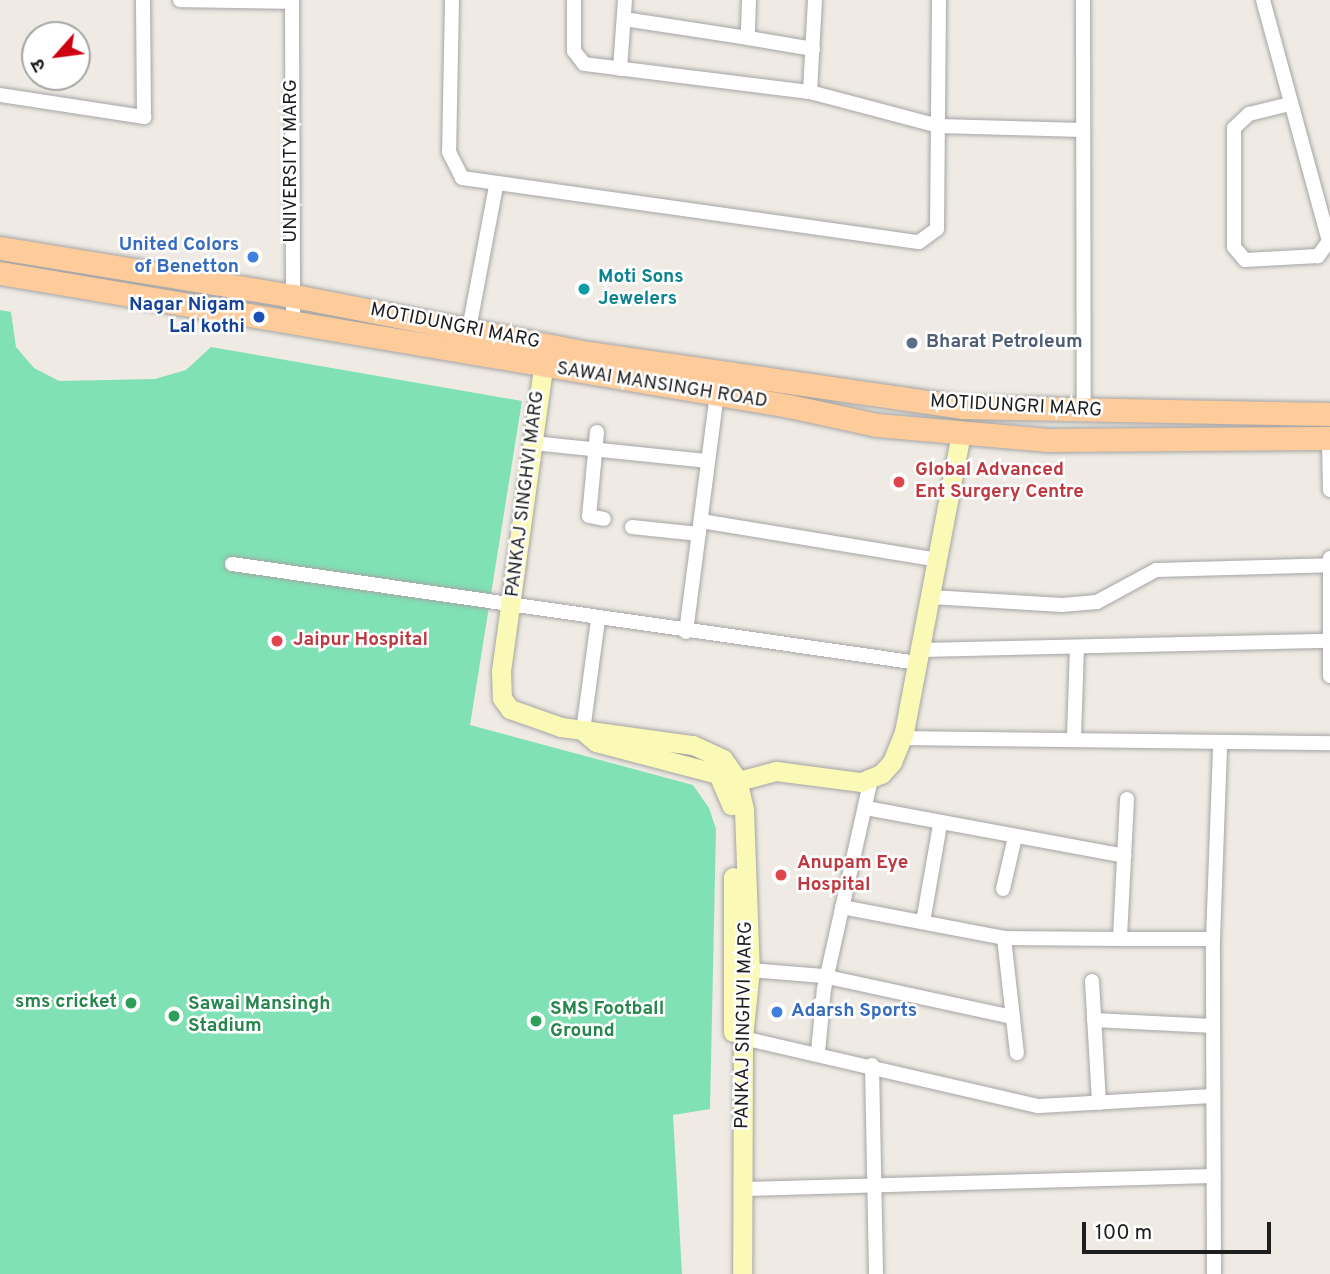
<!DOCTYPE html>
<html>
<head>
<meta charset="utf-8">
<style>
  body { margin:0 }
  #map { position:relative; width:1330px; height:1274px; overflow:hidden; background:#efebe4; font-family:Overpass,"Noto Sans Devanagari",sans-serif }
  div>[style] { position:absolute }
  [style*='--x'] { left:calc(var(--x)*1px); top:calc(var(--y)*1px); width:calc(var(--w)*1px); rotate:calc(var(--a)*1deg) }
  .pitch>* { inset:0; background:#7fe1b4 }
  .roads { filter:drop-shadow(0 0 2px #a5a5a5) drop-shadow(0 0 2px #a5a5a5) }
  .street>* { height:14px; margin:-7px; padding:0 7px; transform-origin:7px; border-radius:7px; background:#fff }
  .secondary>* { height:19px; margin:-9.5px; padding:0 9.5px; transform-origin:9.5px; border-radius:9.5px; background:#fbf9b6 }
  .primary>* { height:23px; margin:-11.5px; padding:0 11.5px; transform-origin:11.5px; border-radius:11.5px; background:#fecb9a }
  .dots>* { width:19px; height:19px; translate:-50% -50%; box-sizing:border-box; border:4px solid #fff; border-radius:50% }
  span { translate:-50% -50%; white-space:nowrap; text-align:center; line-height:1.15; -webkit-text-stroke:5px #fff; paint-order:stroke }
  .street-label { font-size:19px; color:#1e1e1e }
  .shop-label { font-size:19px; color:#366cbe; font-weight:700 }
  .right { translate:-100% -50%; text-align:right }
  .left { translate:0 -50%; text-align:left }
  .culture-label { font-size:19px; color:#0d838f; font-weight:700 }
  .transit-label { font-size:19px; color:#164399; font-weight:700 }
  .service-label { font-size:19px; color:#4e5e75; font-weight:700 }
  .health-label { font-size:19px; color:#be3a42; font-weight:700 }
  .leisure-label { font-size:19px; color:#27864d; font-weight:700 }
  .north { position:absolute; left:21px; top:21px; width:70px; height:70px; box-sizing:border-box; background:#fff; border:2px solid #a5a5a5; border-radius:50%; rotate:242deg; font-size:19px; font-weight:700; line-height:28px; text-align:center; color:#1e1e1e }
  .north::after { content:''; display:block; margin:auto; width:24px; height:32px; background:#cc0010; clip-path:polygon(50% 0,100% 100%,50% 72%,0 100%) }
  .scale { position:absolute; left:1082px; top:1222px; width:189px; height:32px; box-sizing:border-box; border:4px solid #1e1e1e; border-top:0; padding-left:9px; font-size:21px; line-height:24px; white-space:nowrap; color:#1e1e1e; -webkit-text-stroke:5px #fff; paint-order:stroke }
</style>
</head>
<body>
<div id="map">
  <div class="pitch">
    <div style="clip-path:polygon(0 310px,11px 312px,16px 347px,34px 368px,59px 381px,155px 379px,186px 370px,211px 347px,522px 401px,470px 725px,693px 785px,709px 808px,716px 829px,710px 1109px,673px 1115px,682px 1274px,0 1274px)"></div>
  </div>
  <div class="roads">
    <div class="street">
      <div style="--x:180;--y:0;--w:112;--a:1"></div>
      <div style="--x:292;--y:0;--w:322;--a:89.8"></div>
      <div style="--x:452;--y:0;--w:152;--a:91.1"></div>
      <div style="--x:449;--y:152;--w:29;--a:63"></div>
      <div style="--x:462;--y:178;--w:461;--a:8"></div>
      <div style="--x:919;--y:242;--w:22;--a:-36"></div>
      <div style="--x:937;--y:229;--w:229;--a:-89.5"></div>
      <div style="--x:574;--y:0;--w:51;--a:90"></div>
      <div style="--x:574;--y:51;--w:16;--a:52"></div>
      <div style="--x:584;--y:64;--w:228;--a:7.1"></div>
      <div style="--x:810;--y:92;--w:133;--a:14.8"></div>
      <div style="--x:939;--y:126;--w:143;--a:1.6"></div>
      <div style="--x:749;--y:0;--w:38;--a:92"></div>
      <div style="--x:748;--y:38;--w:66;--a:9.6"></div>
      <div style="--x:1083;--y:0;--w:412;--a:89.9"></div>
      <div style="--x:1263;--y:0;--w:250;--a:74.7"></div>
      <div style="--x:1329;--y:241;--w:19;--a:126"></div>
      <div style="--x:1318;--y:256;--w:73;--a:176.9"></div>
      <div style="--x:1245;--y:260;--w:17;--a:-130"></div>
      <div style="--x:1234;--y:247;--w:119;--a:-90"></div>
      <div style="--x:1234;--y:128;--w:21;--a:-43"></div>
      <div style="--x:1249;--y:114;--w:42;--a:-13.7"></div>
      <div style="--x:624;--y:19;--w:125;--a:8.7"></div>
      <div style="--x:620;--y:69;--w:69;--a:-85.9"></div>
      <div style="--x:810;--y:92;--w:92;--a:-86.9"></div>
      <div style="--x:0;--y:95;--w:146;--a:8.7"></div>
      <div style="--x:144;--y:117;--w:117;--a:-90.5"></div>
      <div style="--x:469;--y:329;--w:146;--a:-79.3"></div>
      <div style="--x:597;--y:432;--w:84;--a:95.4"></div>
      <div style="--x:589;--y:516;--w:15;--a:11"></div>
      <div style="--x:1329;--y:439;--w:51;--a:88.9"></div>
      <div style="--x:533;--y:443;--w:176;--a:5.9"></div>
      <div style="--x:701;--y:521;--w:240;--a:9.3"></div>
      <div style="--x:632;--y:527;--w:67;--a:6"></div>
      <div style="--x:1330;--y:558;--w:118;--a:90"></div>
      <div style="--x:232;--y:564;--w:693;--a:8.21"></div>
      <div style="--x:931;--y:597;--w:131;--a:3.5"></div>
      <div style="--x:1062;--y:605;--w:35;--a:-5"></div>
      <div style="--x:1097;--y:602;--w:67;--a:-28.5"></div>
      <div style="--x:1156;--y:570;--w:174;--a:-1.6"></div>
      <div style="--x:686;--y:632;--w:240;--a:-82.6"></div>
      <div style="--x:921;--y:650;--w:407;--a:-1.3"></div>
      <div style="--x:583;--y:731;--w:112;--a:-82.3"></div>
      <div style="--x:1074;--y:737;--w:89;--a:-88.1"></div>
      <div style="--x:902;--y:738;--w:428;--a:0.7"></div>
      <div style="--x:1127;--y:799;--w:140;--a:92.9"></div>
      <div style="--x:1120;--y:939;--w:93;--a:0"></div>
      <div style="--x:866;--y:808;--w:263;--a:10.5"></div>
      <div style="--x:1003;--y:889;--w:53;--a:-77"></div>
      <div style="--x:842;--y:907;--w:165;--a:10.8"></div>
      <div style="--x:1004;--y:938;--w:116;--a:83.6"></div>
      <div style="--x:923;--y:922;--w:98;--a:-80.1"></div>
      <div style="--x:1004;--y:938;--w:116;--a:0.5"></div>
      <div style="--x:750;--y:970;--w:73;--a:4.7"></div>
      <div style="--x:823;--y:976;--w:193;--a:12.2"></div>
      <div style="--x:1092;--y:981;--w:122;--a:86.7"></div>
      <div style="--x:1094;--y:1020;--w:119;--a:2.9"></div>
      <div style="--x:743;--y:1038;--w:303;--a:13"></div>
      <div style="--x:1038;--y:1106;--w:175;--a:-3.3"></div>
      <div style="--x:818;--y:1052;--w:63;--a:-84.6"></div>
      <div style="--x:824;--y:989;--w:216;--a:-77.4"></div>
      <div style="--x:872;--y:1065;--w:209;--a:88.9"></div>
      <div style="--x:744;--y:1189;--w:470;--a:-1.6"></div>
      <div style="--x:1214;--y:1274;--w:335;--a:-90.2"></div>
      <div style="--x:1213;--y:939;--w:195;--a:-87.9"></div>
    </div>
    <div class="secondary">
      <div style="--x:543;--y:368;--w:306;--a:97.9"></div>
      <div style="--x:501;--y:671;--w:27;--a:88"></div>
      <div style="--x:502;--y:698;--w:14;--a:54"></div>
      <div style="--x:510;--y:709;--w:54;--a:19.4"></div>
      <div style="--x:561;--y:727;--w:133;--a:7.8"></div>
      <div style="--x:693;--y:745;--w:33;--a:25"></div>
      <div style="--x:723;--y:759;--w:24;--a:55"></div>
      <div style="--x:737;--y:779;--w:32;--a:77"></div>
      <div style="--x:744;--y:810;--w:160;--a:87.9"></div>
      <div style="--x:750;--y:970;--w:68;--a:95.9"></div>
      <div style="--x:743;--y:1038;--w:236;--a:90.2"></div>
      <div style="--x:583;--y:731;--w:17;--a:40"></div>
      <div style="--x:596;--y:742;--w:126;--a:14.7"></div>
      <div style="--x:718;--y:774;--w:34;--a:67"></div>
      <div style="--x:727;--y:784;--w:51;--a:-14.9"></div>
      <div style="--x:776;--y:771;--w:86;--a:7.4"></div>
      <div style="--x:861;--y:782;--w:22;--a:-22"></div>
      <div style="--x:881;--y:774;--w:16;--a:-47"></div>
      <div style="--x:892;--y:762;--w:32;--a:-68"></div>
      <div style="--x:904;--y:732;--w:303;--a:-79.2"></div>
      <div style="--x:733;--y:1032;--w:155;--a:-90"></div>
    </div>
    <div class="primary">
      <div style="--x:0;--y:248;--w:298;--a:9.3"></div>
      <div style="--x:294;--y:296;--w:299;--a:11"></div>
      <div style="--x:588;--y:353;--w:378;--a:8.2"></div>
      <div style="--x:962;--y:407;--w:368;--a:1.1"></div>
      <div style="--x:0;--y:273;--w:800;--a:9.57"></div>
      <div style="--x:789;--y:406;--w:90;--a:12.2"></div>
      <div style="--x:877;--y:425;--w:172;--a:5"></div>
      <div style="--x:1048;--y:440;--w:282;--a:-0.4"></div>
    </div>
  </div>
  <div class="dots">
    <div style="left:253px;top:257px;background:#3f7fe0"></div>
    <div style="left:584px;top:289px;background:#0f9aa8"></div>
    <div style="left:259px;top:317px;background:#1a4fb4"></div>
    <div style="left:912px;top:343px;background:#5c6f8a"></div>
    <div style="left:899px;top:482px;background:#e0444e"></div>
    <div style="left:277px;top:641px;background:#e0444e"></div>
    <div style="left:781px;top:875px;background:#e0444e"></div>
    <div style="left:131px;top:1003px;background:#2e9e5b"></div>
    <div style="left:777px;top:1012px;background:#3f7fe0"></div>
    <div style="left:174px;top:1016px;background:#2e9e5b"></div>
    <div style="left:536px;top:1021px;background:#2e9e5b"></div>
  </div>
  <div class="street-label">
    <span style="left:292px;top:161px;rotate:-90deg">UNIVERSITY MARG</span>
    <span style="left:455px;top:327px;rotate:11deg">MOTIDUNGRI MARG</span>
    <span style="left:662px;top:386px;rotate:9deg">SAWAI MANSINGH ROAD</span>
    <span style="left:1016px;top:407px;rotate:3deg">MOTIDUNGRI MARG</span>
    <span style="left:526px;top:494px;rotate:-83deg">PANKAJ SINGHVI MARG</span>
    <span style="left:745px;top:1025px;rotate:-89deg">PANKAJ SINGHVI MARG</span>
  </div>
  <div class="shop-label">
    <span class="right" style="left:239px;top:257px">United Colors<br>of Benetton</span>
    <span class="left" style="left:791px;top:1012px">Adarsh Sports</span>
  </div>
  <div class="culture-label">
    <span class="left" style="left:598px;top:289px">Moti Sons<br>Jewelers</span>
  </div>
  <div class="transit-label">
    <span class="right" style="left:245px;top:317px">Nagar Nigam<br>Lal kothi</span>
  </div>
  <div class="service-label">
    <span class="left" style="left:926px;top:343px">Bharat Petroleum</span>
  </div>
  <div class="health-label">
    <span class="left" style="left:915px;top:482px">Global Advanced<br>Ent Surgery Centre</span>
    <span class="left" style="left:293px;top:641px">Jaipur Hospital</span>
    <span class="left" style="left:797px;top:875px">Anupam Eye<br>Hospital</span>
  </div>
  <div class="leisure-label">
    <span class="right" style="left:117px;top:1003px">sms cricket</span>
    <span class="left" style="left:188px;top:1016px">Sawai Mansingh<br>Stadium</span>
    <span class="left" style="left:550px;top:1021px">SMS Football<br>Ground</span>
  </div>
  <div class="north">उ</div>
  <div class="scale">100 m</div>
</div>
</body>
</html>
